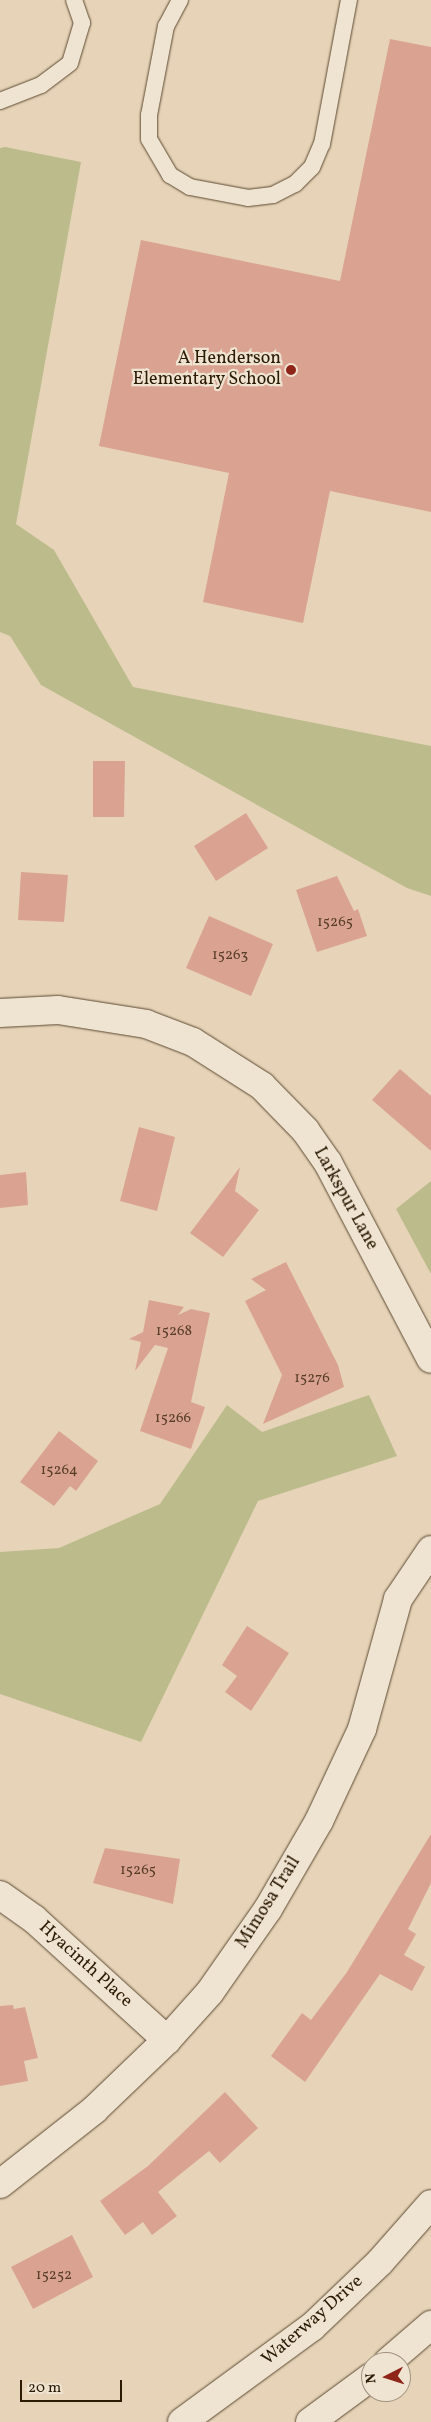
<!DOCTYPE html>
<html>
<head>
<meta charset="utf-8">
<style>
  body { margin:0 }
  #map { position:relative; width:431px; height:2422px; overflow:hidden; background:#e7d4b8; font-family:Vollkorn,serif }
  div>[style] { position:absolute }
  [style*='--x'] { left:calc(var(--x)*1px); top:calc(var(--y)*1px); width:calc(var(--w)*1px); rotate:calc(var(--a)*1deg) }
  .green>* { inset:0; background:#bbbb8b }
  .building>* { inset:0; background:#daa391 }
  .roads { filter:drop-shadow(0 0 1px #5b4931) drop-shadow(0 0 1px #5b4931) }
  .lane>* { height:16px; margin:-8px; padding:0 8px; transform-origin:8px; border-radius:8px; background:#efe3d1 }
  .street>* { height:28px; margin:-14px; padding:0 14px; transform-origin:14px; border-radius:14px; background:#efe3d1 }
  .secondary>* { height:28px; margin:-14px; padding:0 14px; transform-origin:14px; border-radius:14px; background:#efe3d1 }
  .dots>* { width:14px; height:14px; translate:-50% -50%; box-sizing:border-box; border:2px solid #efe3d1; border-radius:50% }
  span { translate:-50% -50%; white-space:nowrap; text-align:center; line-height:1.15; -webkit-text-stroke:4.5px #efe3d1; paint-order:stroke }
  .number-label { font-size:15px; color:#583d27 }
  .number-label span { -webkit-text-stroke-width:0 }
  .poi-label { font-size:18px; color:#2c1b04 }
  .right { translate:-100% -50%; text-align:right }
  .street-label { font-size:18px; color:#2c1b04 }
  .north { position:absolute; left:361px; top:2352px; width:50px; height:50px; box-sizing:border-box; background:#efe3d1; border:1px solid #a1937f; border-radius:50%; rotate:265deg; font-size:14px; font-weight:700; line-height:20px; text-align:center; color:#2c1b04 }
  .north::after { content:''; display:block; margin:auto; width:18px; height:22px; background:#8f2418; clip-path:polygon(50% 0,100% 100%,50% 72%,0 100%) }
  .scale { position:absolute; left:20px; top:2380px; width:102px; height:22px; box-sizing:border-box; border:2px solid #2c1b04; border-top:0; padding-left:6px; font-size:15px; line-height:18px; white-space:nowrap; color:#2c1b04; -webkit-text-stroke:4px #efe3d1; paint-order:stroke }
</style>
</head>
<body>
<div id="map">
  <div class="green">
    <div style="clip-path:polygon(5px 147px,81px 162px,16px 524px,54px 550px,133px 687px,431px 746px,431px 896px,407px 888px,41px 685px,10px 636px,0 632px,0 148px)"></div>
    <div style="clip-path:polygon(431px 1181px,431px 1274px,396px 1209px)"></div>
    <div style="clip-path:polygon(369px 1395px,397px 1456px,258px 1501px,141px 1742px,0 1694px,0 1552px,59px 1548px,160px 1504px,227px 1405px,262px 1432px)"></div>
  </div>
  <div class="building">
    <div style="clip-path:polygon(390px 39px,431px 47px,431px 512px,330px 491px,303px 623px,203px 602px,229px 473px,99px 446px,141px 240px,340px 281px)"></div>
    <div style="clip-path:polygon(93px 761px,125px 761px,124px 817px,93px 817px)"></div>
    <div style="clip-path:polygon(246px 813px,268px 848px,216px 881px,194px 846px)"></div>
    <div style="clip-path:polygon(21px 872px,68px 875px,64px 922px,18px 920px)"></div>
    <div style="clip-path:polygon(337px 876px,354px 911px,358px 909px,367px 936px,317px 952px,296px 890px)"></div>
    <div style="clip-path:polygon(209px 916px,273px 944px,251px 996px,186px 968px)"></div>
    <div style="clip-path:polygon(400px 1069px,431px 1096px,431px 1151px,372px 1100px)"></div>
    <div style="clip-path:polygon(139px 1127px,175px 1137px,157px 1211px,120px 1201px)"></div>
    <div style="clip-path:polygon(240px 1167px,235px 1191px,259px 1210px,223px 1257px,190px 1233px)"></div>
    <div style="clip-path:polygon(26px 1172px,28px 1205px,0 1208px,0 1175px)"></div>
    <div style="clip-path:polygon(286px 1262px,338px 1365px,344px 1387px,263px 1424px,282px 1375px,245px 1301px,266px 1290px,251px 1279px)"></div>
    <div style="clip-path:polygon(149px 1300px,184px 1307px,178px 1315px,191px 1309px,210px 1313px,191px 1402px,205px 1407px,191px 1449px,140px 1431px,168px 1348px,155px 1345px,135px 1371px,141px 1342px,129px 1339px,143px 1332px)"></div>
    <div style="clip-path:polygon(59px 1431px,98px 1461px,76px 1491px,70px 1486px,54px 1506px,20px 1482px)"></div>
    <div style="clip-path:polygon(247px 1626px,289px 1653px,251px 1711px,225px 1692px,237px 1676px,222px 1665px)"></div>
    <div style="clip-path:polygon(431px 1834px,431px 1883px,408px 1929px,416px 1934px,404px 1955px,425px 1967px,412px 1991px,380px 1974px,305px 2082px,271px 2056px,302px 2013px,311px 2020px,347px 1972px)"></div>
    <div style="clip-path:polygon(105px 1848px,180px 1859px,173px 1904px,93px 1883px)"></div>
    <div style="clip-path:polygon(13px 2005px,14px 2009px,25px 2007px,38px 2058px,24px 2061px,28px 2081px,0 2086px,0 2006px)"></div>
    <div style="clip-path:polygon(225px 2092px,258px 2128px,220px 2163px,209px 2151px,158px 2192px,177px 2216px,152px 2235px,143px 2222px,125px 2235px,100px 2201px,148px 2166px)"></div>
    <div style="clip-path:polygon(72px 2235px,93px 2277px,33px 2309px,11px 2267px)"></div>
  </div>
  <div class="roads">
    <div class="lane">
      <div style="--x:180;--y:0;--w:30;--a:118"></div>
      <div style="--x:166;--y:26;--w:91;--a:100.8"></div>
      <div style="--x:149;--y:115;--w:24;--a:90"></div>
      <div style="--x:149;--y:139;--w:42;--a:59.7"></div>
      <div style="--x:170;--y:175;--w:23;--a:31"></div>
      <div style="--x:190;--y:187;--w:59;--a:10.7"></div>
      <div style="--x:248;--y:198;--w:25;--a:-7"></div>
      <div style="--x:273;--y:195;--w:25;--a:-27"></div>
      <div style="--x:295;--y:184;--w:24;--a:-45"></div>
      <div style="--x:312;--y:167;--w:25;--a:-67"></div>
      <div style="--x:322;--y:144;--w:147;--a:-79.4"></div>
      <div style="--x:0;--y:101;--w:44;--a:-21.3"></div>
      <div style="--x:41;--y:85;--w:36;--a:-37"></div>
      <div style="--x:70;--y:63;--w:42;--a:-73.3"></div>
      <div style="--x:82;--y:23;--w:24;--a:-109"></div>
    </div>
    <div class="street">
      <div style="--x:0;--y:1013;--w:58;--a:-3"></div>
      <div style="--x:58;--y:1010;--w:89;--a:9"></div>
      <div style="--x:146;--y:1024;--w:50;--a:21"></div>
      <div style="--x:193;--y:1042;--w:82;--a:32.5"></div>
      <div style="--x:262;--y:1086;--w:62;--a:45.7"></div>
      <div style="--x:305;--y:1130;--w:40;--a:55.1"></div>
      <div style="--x:328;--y:1163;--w:221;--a:62.3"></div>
      <div style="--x:0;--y:1895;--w:42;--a:35.2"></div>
      <div style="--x:34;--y:1919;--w:180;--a:42.3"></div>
      <div style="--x:0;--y:2184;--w:120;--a:-38.2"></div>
      <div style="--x:94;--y:2110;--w:101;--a:-43.8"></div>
      <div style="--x:167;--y:2040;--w:64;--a:-48.1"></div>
      <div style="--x:210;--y:1992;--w:101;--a:-55.1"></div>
      <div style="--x:268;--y:1909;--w:102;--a:-59.9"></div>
      <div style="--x:319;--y:1821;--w:102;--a:-64.9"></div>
      <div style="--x:362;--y:1729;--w:135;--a:-74.5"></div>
      <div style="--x:398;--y:1599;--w:59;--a:-56"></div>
    </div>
    <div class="secondary">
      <div style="--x:388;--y:2362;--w:57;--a:-40.7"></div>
      <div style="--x:182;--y:2422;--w:161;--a:-36.2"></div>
      <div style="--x:312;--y:2327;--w:94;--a:-43.7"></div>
      <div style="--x:380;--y:2262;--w:77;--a:-48.7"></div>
      <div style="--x:310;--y:2422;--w:76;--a:-36.4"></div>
    </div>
  </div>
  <div class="dots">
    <div style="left:291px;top:370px;background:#8f2418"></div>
  </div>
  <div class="number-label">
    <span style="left:335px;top:923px">15265</span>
    <span style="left:230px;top:956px">15263</span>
    <span style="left:174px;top:1332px">15268</span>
    <span style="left:312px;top:1379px">15276</span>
    <span style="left:173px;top:1419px">15266</span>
    <span style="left:59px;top:1471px">15264</span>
    <span style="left:138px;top:1871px">15265</span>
    <span style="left:54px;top:2276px">15252</span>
  </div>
  <div class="poi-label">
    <span class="right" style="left:281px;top:370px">A Henderson<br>Elementary School</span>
  </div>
  <div class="street-label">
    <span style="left:345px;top:1199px;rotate:61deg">Larkspur Lane</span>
    <span style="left:269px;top:1903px;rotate:-58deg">Mimosa Trail</span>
    <span style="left:85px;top:1965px;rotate:42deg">Hyacinth Place</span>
    <span style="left:313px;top:2321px;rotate:-41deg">Waterway Drive</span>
  </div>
  <div class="north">N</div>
  <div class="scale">20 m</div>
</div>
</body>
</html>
